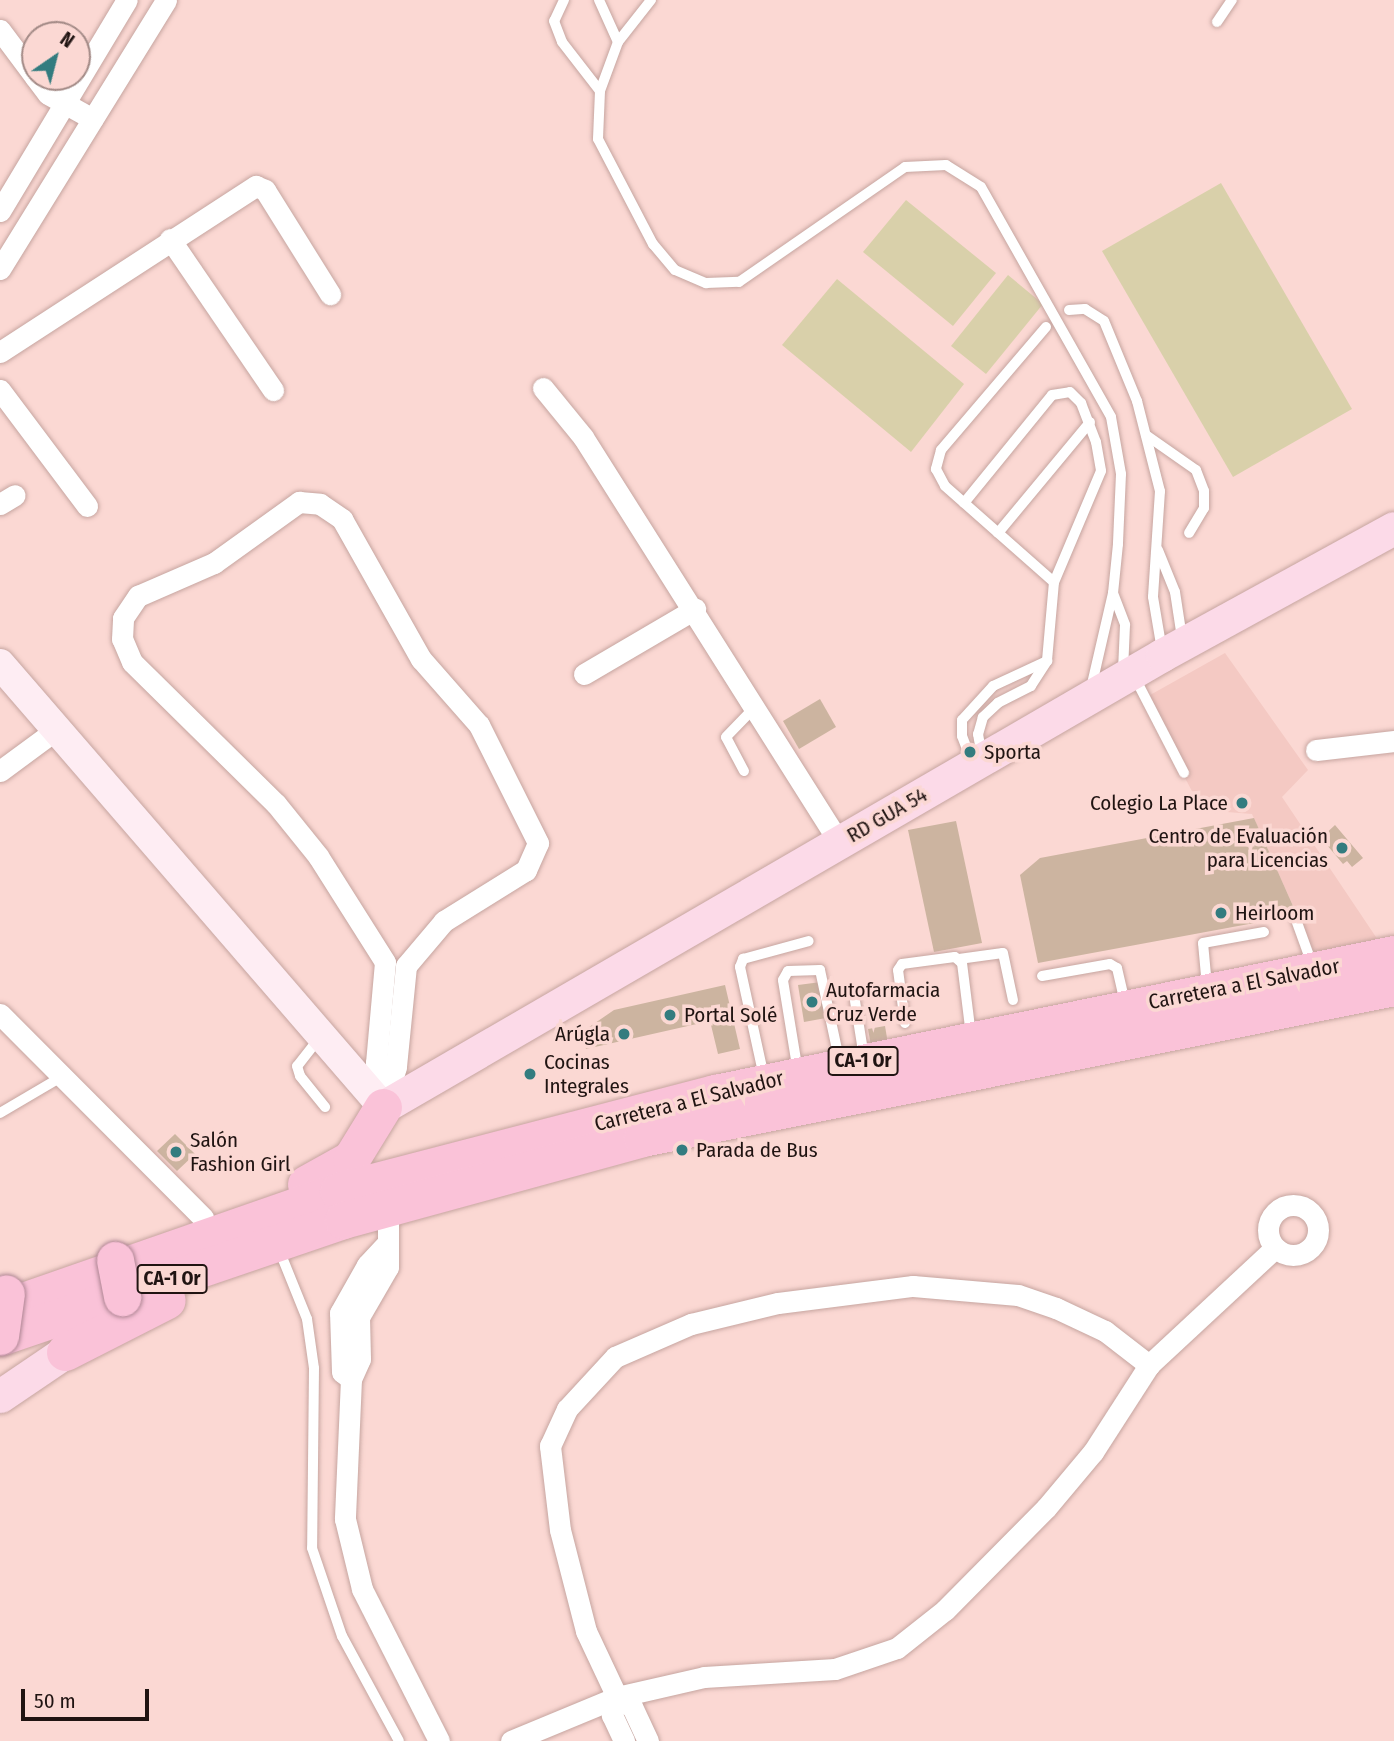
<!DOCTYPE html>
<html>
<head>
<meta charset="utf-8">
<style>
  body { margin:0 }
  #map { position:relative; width:1394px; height:1741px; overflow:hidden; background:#fbd8d3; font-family:"Fira Sans Condensed",sans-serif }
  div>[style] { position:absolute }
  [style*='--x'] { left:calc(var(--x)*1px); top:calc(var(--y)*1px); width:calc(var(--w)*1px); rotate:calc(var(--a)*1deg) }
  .built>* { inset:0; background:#f4c9c3 }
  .green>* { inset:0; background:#d9d0aa }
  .building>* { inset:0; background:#ccb4a0 }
  .roads { filter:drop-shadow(0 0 2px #c6a5a0) drop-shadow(0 0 2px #c6a5a0) }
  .lane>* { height:10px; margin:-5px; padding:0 5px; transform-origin:5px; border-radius:5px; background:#fff }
  .street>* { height:21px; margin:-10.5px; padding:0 10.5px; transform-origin:10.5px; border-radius:10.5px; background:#fff }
  .street>.ring { margin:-10.5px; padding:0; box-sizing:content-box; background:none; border:21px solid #fff; border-radius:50% }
  .secondary>* { height:30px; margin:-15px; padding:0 15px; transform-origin:15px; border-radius:15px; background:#feedf3 }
  .primary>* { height:33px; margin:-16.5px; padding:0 16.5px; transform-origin:16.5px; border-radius:16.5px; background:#fcdae8 }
  .highway>* { height:37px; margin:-18.5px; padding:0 18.5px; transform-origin:18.5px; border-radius:18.5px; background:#fac2d8 }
  .bridges { filter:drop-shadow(0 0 2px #ae8593) drop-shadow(0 0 2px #ae8593) }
  .highway-bridge>* { height:37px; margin:-18.5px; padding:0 18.5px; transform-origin:18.5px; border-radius:18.5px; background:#fac2d8 }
  .dots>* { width:19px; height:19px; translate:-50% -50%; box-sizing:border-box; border:4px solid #fbd8d3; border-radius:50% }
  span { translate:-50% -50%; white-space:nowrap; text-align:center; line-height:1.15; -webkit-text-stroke:7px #fbd8d3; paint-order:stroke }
  .shield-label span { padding:2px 5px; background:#fbd8d3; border:2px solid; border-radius:5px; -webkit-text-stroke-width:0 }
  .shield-label { font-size:19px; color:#201412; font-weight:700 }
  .poi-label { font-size:21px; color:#201412 }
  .left { translate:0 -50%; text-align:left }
  .right { translate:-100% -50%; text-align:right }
  .street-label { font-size:21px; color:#201412 }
  .north { position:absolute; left:21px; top:21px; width:70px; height:70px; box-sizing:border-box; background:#fbd8d3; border:2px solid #a38a86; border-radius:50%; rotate:35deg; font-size:19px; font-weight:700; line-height:28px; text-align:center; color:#201412 }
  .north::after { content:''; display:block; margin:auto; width:24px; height:32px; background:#337c7f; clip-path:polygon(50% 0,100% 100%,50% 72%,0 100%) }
  .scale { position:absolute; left:21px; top:1689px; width:128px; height:32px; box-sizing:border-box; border:4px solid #201412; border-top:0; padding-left:9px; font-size:21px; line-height:24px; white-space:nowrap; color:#201412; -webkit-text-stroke:5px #fbd8d3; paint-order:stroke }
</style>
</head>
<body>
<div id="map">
  <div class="built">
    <div style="clip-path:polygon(1225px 653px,1308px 770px,1282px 797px,1382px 946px,1316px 957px,1252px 814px,1202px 810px,1143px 699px)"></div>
  </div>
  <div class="green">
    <div style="clip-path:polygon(1221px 183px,1352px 409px,1233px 477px,1102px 251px)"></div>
    <div style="clip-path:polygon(906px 200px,996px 273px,953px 326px,863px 252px)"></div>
    <div style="clip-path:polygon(1008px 275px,1043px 304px,986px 374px,951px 346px)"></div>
    <div style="clip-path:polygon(837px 279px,964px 384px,911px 452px,782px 345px)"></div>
  </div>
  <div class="building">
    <div style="clip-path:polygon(820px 699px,836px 727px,799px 749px,783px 721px)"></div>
    <div style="clip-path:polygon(1254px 818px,1297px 915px,1038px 963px,1020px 875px,1040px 858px)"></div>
    <div style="clip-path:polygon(956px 821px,982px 943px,934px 952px,908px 830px)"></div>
    <div style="clip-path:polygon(1335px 825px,1363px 858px,1352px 867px,1347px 861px,1343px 864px,1321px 838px)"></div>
    <div style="clip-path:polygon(821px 982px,826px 1018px,804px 1022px,798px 985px)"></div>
    <div style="clip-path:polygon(725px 985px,740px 1049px,718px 1054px,710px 1021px,586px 1049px,582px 1032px,614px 1010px)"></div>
    <div style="clip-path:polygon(885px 1026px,888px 1044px,871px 1046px,868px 1029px)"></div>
    <div style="clip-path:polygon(175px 1134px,195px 1154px,177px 1171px,157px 1151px)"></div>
  </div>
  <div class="roads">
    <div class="lane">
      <div style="--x:564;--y:0;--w:23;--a:115"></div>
      <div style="--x:554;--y:21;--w:22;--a:69"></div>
      <div style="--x:562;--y:42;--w:62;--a:52.2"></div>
      <div style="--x:599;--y:0;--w:46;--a:65.7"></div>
      <div style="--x:651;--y:0;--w:53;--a:128.2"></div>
      <div style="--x:618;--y:42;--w:52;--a:110.2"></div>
      <div style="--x:600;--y:91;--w:48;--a:92.4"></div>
      <div style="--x:598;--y:139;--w:119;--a:62.4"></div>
      <div style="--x:653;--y:244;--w:34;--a:50"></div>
      <div style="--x:675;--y:270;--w:34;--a:23"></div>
      <div style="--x:706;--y:283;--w:33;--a:-2"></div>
      <div style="--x:739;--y:282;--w:202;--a:-34.7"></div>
      <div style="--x:905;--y:167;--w:41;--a:-2.8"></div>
      <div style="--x:946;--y:165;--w:41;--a:32.2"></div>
      <div style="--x:981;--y:187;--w:264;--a:60.5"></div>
      <div style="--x:1111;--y:417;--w:58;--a:80"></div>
      <div style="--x:1121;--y:474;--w:70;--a:92.5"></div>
      <div style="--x:1118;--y:544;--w:49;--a:95.8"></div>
      <div style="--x:1113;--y:593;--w:98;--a:103"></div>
      <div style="--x:1217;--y:22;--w:27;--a:-56"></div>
      <div style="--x:1069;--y:310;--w:16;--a:-4"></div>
      <div style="--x:1085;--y:309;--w:22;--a:32"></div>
      <div style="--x:1104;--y:321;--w:87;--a:67.6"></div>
      <div style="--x:1137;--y:401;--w:93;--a:75.7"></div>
      <div style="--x:1160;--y:491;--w:106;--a:93.8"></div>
      <div style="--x:1153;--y:597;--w:54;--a:80.4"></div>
      <div style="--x:1046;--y:327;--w:162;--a:130.5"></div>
      <div style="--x:941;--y:450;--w:20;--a:105"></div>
      <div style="--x:936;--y:469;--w:19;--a:62"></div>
      <div style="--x:945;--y:486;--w:145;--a:41.4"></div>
      <div style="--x:1146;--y:435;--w:61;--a:35"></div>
      <div style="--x:1196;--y:470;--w:22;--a:69"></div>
      <div style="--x:1204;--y:491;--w:17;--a:90"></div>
      <div style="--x:1204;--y:508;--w:29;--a:121"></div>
      <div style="--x:964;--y:503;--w:139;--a:-50.8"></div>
      <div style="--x:1052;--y:395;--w:18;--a:-9"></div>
      <div style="--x:1070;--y:392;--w:16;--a:45"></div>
      <div style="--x:1081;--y:403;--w:42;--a:69"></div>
      <div style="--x:1096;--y:442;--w:29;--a:80"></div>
      <div style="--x:1101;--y:471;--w:121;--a:112.9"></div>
      <div style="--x:1054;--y:582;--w:79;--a:95.1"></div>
      <div style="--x:1047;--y:661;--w:30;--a:123"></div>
      <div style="--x:1031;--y:686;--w:37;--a:153"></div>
      <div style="--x:998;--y:703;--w:21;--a:137"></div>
      <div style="--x:983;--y:717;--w:18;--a:106"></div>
      <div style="--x:978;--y:734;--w:22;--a:80"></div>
      <div style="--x:998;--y:533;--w:144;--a:-50.3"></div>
      <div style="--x:1158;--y:550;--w:45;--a:68"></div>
      <div style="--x:1175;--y:592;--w:47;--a:81.3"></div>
      <div style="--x:1113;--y:593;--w:34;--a:69"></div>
      <div style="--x:1125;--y:625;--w:46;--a:92.5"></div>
      <div style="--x:1134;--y:676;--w:109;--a:62.7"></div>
      <div style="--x:972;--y:762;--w:28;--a:-111"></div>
      <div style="--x:962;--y:736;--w:16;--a:-90"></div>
      <div style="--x:962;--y:720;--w:46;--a:-47.6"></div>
      <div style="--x:993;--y:686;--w:60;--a:-24.8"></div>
      <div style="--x:744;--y:771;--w:38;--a:-118"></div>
      <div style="--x:726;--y:737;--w:40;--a:-46"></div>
      <div style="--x:1295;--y:917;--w:50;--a:70.1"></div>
      <div style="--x:959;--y:959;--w:44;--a:-7.8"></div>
      <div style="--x:1003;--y:953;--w:48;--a:78"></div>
      <div style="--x:1042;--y:976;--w:69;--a:-10"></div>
      <div style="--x:1110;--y:964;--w:8;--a:30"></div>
      <div style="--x:1117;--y:968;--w:35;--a:77"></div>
      <div style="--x:1207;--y:986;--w:43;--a:-95.3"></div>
      <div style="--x:1203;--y:943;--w:62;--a:-10.2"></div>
      <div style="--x:855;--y:1001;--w:57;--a:80.9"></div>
      <div style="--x:905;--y:1023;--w:53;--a:-97.5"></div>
      <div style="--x:898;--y:970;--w:7;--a:-56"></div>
      <div style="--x:902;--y:964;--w:53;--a:-7.5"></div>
      <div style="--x:955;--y:957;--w:9;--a:41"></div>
      <div style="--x:962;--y:963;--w:73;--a:82.9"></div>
      <div style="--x:320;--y:1037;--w:37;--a:128"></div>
      <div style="--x:297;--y:1066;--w:10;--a:73"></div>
      <div style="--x:300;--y:1076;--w:40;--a:51"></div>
      <div style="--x:798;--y:1072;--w:93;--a:-99.3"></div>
      <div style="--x:783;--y:980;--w:10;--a:-61"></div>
      <div style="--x:788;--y:971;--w:32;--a:-2"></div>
      <div style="--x:820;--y:970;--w:95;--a:77.9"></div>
      <div style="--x:764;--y:1077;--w:113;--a:-102.3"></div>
      <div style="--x:740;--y:967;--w:9;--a:-69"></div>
      <div style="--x:743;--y:959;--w:68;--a:-15.3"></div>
      <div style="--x:0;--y:1113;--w:71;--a:-30.5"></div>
      <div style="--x:282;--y:1257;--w:67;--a:68"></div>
      <div style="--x:307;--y:1319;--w:49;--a:81.9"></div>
      <div style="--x:314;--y:1368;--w:180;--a:90.6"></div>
      <div style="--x:312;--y:1548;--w:93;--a:71.2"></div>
      <div style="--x:342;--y:1636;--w:119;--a:61.5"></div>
    </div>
    <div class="street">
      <div style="--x:0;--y:30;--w:59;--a:53.3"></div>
      <div style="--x:35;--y:77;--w:21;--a:53"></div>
      <div style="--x:48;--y:94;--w:51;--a:29.1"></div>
      <div style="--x:0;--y:211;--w:246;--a:-59"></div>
      <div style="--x:170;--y:239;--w:183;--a:55.7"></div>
      <div style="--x:0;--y:269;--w:316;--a:-58.3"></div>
      <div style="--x:0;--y:352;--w:305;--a:-33"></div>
      <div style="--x:256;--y:186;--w:10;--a:24"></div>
      <div style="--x:265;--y:190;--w:123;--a:58"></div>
      <div style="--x:543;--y:388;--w:63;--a:50.8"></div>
      <div style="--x:583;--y:437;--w:481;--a:57.7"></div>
      <div style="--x:0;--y:390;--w:145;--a:53.1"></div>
      <div style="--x:299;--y:502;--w:21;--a:5"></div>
      <div style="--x:320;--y:504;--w:27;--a:34"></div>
      <div style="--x:342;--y:519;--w:161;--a:60.6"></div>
      <div style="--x:421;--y:659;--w:88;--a:48.7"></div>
      <div style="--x:479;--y:725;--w:132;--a:63.4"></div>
      <div style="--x:538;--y:843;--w:30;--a:114"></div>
      <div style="--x:526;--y:870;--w:97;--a:148.1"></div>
      <div style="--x:444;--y:921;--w:59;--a:130.2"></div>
      <div style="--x:406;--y:966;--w:101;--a:95.7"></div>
      <div style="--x:396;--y:1067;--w:42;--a:108"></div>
      <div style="--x:383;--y:1107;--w:45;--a:-99"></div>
      <div style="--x:376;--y:1063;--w:101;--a:-84.9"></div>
      <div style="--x:385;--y:962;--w:125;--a:-122.3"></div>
      <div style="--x:318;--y:856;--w:67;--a:-128.9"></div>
      <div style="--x:276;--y:804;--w:202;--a:-135.4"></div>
      <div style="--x:132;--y:662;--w:25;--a:-113"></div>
      <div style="--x:122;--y:639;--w:21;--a:-87"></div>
      <div style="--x:123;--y:618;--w:27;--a:-56"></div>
      <div style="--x:138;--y:596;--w:83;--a:-23.5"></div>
      <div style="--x:214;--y:563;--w:105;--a:-35.7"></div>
      <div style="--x:0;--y:504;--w:17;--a:-31"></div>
      <div style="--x:584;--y:674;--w:129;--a:-30.4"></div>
      <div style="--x:1316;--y:750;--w:79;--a:-6.6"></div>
      <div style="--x:0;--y:771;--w:71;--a:-36.4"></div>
      <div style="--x:0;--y:1014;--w:288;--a:45.1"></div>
      <div class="ring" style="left:1268px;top:1205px;width:29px;height:29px"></div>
      <div style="--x:388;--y:1224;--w:43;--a:90"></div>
      <div style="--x:388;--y:1267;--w:58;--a:120.1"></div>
      <div style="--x:359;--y:1317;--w:42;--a:88.6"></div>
      <div style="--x:360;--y:1359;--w:22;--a:114"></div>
      <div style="--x:351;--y:1379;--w:140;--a:92.5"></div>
      <div style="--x:345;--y:1519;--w:72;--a:76.3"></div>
      <div style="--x:362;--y:1589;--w:170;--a:63.1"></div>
      <div style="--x:351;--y:1379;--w:11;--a:-142"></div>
      <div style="--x:342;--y:1372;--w:59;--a:-91.9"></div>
      <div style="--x:340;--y:1313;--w:55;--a:-60.6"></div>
      <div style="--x:367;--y:1265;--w:26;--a:-47"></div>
      <div style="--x:617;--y:1697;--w:19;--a:106"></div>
      <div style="--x:612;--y:1715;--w:29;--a:65"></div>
      <div style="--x:511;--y:1741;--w:115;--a:-22.5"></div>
      <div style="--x:617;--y:1697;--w:89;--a:-12.9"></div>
      <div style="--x:704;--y:1677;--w:131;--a:-3.5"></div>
      <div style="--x:835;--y:1669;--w:65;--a:-18.7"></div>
      <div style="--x:897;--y:1648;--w:61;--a:-38.4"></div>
      <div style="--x:945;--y:1610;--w:144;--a:-45.3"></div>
      <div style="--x:1046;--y:1508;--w:73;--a:-50"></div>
      <div style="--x:1093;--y:1452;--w:103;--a:-57.2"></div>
      <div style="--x:1149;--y:1365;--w:172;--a:-42.9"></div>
      <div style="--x:648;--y:1741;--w:38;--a:-115"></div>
      <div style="--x:632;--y:1707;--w:18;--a:-146"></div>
      <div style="--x:617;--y:1697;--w:73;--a:-115.2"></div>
      <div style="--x:586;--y:1631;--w:104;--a:-104.4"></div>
      <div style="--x:560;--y:1530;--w:85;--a:-96.8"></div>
      <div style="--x:550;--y:1446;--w:41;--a:-65.3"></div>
      <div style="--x:567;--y:1409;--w:71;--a:-47.3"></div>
      <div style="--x:615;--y:1357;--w:83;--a:-23.5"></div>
      <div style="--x:691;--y:1324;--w:89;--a:-13.6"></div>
      <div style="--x:778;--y:1303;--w:136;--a:-7.2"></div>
      <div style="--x:913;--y:1286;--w:105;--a:4.9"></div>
      <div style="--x:1018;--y:1295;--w:40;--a:18.9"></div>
      <div style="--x:1056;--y:1308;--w:54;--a:25.1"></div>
      <div style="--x:1105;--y:1331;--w:56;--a:37.7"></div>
    </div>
    <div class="secondary">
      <div style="--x:0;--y:664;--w:586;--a:49.15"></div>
    </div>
    <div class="primary">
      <div style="--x:383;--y:1107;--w:901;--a:-30.12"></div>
      <div style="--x:1162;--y:655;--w:264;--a:-28.7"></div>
      <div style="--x:0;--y:1396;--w:78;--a:-34.1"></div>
    </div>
    <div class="highway">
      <div style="--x:306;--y:1184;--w:51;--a:-29.1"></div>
      <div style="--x:351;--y:1159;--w:61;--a:-58.4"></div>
      <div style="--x:0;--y:1309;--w:358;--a:-19.2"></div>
      <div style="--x:338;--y:1191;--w:390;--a:-14.6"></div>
      <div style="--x:715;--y:1093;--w:693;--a:-11.57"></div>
      <div style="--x:0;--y:1337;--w:362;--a:-18.8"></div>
      <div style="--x:343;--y:1220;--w:310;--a:-15.3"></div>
      <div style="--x:642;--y:1138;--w:767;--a:-11.35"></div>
      <div style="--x:65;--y:1352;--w:114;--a:-27"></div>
    </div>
  </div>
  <div class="bridges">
    <div class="highway-bridge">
      <div style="--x:115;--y:1260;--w:38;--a:79"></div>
      <div style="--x:0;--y:1336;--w:43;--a:-82.1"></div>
    </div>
  </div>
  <div class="dots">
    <div style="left:970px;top:752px;background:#337c7f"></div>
    <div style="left:1242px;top:803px;background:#337c7f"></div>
    <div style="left:1342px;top:848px;background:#337c7f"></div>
    <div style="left:1221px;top:913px;background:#337c7f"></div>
    <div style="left:812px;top:1002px;background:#337c7f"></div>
    <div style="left:670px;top:1015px;background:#337c7f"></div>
    <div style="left:624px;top:1034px;background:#337c7f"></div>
    <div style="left:530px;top:1074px;background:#337c7f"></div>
    <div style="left:682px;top:1150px;background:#337c7f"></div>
    <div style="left:176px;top:1152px;background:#337c7f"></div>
  </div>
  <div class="shield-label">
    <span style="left:863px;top:1061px">CA-1 Or</span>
    <span style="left:172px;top:1279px">CA-1 Or</span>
  </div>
  <div class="poi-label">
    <span class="left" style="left:984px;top:752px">Sporta</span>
    <span class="right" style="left:1228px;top:803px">Colegio La Place</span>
    <span class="right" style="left:1328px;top:848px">Centro de Evaluación<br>para Licencias</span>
    <span class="left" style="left:1235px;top:913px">Heirloom</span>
    <span class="left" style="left:826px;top:1002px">Autofarmacia<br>Cruz Verde</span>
    <span class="left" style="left:684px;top:1015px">Portal Solé</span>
    <span class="right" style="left:610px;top:1034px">Arúgla</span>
    <span class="left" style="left:544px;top:1074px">Cocinas<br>Integrales</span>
    <span class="left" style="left:190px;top:1152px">Salón<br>Fashion Girl</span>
    <span class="left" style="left:696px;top:1150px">Parada de Bus</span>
  </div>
  <div class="street-label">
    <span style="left:887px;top:815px;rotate:-30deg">RD GUA 54</span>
    <span style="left:1244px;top:984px;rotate:-11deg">Carretera a El Salvador</span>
    <span style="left:689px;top:1101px;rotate:-14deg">Carretera a El Salvador</span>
  </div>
  <div class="north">N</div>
  <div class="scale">50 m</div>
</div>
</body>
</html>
